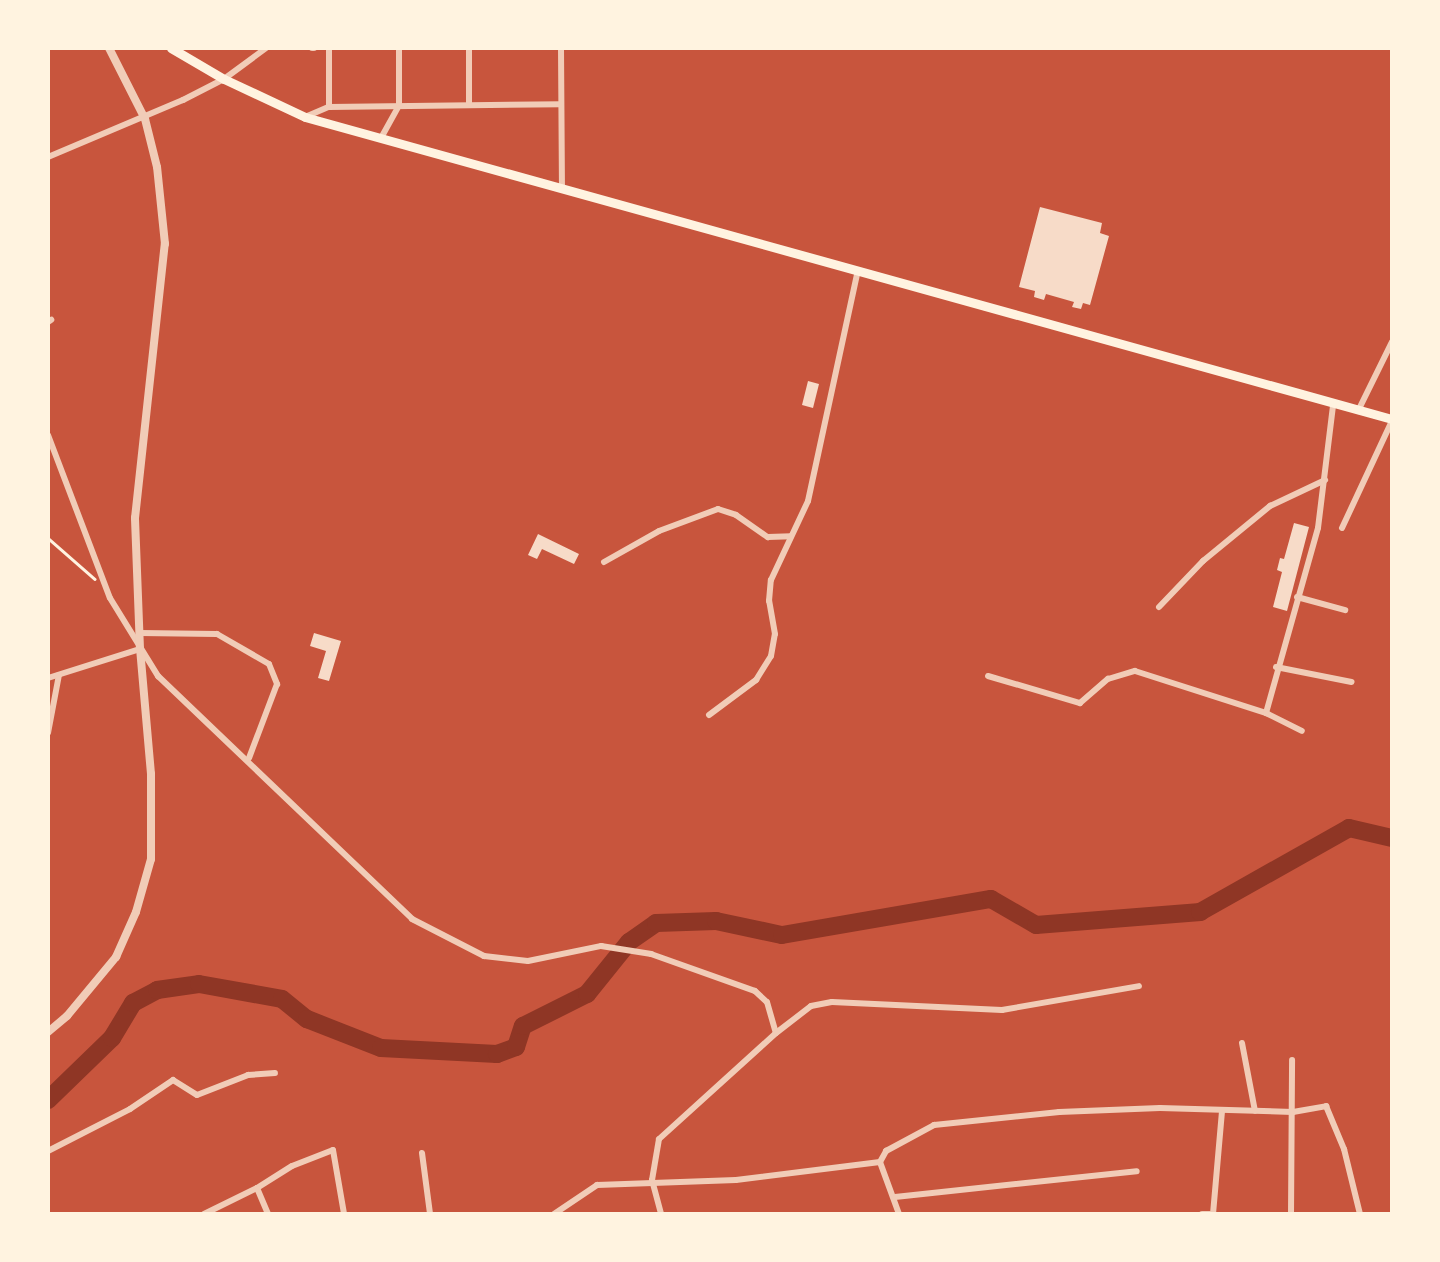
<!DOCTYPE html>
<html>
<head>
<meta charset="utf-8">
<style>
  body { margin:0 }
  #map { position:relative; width:1440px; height:1262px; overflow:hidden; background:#c8553d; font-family:"Nunito Sans",sans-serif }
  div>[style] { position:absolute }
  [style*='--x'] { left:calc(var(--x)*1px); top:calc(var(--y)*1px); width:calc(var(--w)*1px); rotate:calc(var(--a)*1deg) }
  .river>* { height:18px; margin:-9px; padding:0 9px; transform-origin:9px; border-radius:9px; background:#8f3625 }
  .building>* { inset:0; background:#f7dbc8 }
  .path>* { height:2.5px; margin:-1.25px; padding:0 1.25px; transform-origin:1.25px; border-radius:1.25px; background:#fff3e0 }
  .minor>* { height:6px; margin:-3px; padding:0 3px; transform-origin:3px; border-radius:3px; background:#f1ccb7 }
  .tertiary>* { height:8px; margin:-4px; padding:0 4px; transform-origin:4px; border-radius:4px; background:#f1ccb7 }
  .primary>* { height:9px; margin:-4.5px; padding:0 4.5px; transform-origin:4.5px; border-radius:4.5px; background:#fff3e0 }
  span { translate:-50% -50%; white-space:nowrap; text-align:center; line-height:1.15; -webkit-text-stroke:10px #fff3e0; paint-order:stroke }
  .frame { position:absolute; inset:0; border:50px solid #fff3e0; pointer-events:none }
</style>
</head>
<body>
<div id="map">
  <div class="river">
    <div style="--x:48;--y:1100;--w:89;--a:-44.1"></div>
    <div style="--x:112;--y:1038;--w:41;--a:-59"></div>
    <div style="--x:133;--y:1003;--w:27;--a:-28"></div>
    <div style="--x:157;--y:990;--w:42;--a:-8.1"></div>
    <div style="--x:199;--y:984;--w:84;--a:10.2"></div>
    <div style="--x:282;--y:999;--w:32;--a:39"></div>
    <div style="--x:307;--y:1019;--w:79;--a:21.4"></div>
    <div style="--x:381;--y:1048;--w:116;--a:3"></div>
    <div style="--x:497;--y:1054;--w:20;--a:-20"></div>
    <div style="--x:516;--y:1047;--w:22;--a:-72"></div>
    <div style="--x:523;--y:1026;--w:72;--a:-26.6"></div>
    <div style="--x:587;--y:994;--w:67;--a:-51.1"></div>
    <div style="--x:629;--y:942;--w:33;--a:-35"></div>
    <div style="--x:656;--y:923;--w:60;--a:-1.9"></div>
    <div style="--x:716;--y:921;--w:67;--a:12"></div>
    <div style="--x:782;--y:935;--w:212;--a:-9.8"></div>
    <div style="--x:991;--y:899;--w:52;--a:30"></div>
    <div style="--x:1036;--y:925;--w:165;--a:-4.5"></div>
    <div style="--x:1200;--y:912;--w:171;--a:-29.4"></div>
    <div style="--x:1349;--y:828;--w:44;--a:13.1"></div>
  </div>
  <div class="building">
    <div style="clip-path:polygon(1040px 207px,1102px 223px,1100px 233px,1109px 236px,1090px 305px,1083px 303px,1081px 309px,1072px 307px,1074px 302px,1046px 294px,1044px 300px,1034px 297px,1035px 291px,1019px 287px)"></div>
    <div style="clip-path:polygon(808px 381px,819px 384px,813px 408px,802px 405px)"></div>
    <div style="clip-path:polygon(1294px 523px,1309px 527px,1287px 611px,1273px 607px,1282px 572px,1277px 570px,1280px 558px,1284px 559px)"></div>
    <div style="clip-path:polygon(538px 534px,579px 554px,574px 564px,542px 549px,537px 559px,528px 555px)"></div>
    <div style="clip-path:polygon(314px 633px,341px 641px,329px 681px,318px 678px,326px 651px,310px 646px)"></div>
  </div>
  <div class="path">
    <div style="--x:48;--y:538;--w:62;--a:41.1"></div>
  </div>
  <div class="minor">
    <div style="--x:312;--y:48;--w:2;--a:0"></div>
    <div style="--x:329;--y:48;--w:59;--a:90"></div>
    <div style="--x:469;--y:48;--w:57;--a:90"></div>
    <div style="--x:561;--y:48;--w:138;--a:89.6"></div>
    <div style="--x:305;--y:117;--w:26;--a:-23"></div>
    <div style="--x:329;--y:107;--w:232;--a:-0.7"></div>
    <div style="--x:381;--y:138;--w:37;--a:-61"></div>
    <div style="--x:399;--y:106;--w:58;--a:-90"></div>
    <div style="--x:48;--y:157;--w:147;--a:-22.9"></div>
    <div style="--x:183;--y:100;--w:46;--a:-27.1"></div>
    <div style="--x:224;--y:79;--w:52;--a:-36.4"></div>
    <div style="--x:48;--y:322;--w:4;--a:-34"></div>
    <div style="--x:1358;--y:411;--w:77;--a:-63.8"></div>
    <div style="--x:48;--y:435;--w:174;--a:69.2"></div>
    <div style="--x:110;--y:598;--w:92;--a:58.4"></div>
    <div style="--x:158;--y:676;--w:352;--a:43.7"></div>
    <div style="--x:412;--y:919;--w:81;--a:27.2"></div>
    <div style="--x:484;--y:956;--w:44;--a:6.5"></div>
    <div style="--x:528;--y:961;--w:75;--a:-11.6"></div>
    <div style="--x:601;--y:946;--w:51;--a:9.1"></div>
    <div style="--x:651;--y:954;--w:110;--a:19.6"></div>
    <div style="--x:755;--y:991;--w:16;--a:43"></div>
    <div style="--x:767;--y:1002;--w:32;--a:74"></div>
    <div style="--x:776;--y:1033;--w:158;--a:137.8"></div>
    <div style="--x:659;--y:1139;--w:42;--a:99.7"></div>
    <div style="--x:652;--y:1180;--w:35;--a:75"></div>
    <div style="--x:1342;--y:528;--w:118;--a:-65"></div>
    <div style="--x:604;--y:562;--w:63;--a:-29.4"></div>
    <div style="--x:659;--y:531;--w:63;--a:-20.4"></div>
    <div style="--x:718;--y:509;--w:19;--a:18"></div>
    <div style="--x:736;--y:515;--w:39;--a:35"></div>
    <div style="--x:768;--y:537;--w:23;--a:-2"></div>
    <div style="--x:1297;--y:597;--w:50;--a:15.2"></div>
    <div style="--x:1159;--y:607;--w:64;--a:-46.3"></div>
    <div style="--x:1203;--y:561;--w:87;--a:-39.4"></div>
    <div style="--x:1270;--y:506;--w:61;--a:-25.3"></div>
    <div style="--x:140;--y:633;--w:77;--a:0.7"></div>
    <div style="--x:217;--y:634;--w:60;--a:30"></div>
    <div style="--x:269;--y:664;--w:22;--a:68"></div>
    <div style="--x:277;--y:684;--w:79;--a:110.7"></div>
    <div style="--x:1276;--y:667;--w:77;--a:11.2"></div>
    <div style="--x:988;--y:676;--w:96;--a:16.4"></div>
    <div style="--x:1080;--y:703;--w:37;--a:-41"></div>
    <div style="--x:1108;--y:679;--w:28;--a:-17"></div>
    <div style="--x:1135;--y:671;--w:138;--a:17.8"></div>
    <div style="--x:1266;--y:713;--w:40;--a:26.6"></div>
    <div style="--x:48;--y:678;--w:96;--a:-17.5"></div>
    <div style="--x:1266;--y:713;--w:192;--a:-74.3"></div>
    <div style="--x:1318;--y:528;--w:124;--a:-83"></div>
    <div style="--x:709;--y:715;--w:59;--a:-36.7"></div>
    <div style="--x:756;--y:680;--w:28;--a:-58"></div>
    <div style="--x:771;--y:656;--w:22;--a:-80"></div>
    <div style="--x:775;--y:634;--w:34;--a:-100"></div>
    <div style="--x:769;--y:601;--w:21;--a:-85"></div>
    <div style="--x:771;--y:580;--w:87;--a:-64.9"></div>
    <div style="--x:808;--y:501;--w:236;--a:-77.8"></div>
    <div style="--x:48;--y:733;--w:59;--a:-79.3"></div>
    <div style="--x:776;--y:1033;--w:44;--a:-37.6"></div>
    <div style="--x:811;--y:1006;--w:21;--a:-11"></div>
    <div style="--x:832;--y:1002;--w:170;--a:2.7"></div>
    <div style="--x:1002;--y:1010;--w:139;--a:-9.9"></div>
    <div style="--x:1242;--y:1043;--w:69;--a:79.2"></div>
    <div style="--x:48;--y:1151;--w:92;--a:-27.1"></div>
    <div style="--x:130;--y:1109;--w:52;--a:-34"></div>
    <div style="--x:173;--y:1080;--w:28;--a:32"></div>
    <div style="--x:197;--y:1095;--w:55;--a:-21.4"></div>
    <div style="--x:248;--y:1075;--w:27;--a:-4"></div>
    <div style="--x:422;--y:1153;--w:62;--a:82.5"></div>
    <div style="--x:257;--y:1188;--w:41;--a:-32.2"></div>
    <div style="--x:292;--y:1166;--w:44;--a:-21.3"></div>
    <div style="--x:333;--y:1150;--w:65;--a:80.2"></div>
    <div style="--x:895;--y:1197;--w:243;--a:-6.1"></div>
    <div style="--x:204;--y:1214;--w:59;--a:-26.1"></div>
    <div style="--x:257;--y:1188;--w:28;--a:67"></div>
    <div style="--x:554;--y:1214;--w:52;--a:-34"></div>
    <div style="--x:597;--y:1185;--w:139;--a:-2.1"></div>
    <div style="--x:736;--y:1180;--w:145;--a:-7.1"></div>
    <div style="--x:899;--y:1214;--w:55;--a:-110.1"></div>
    <div style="--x:880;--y:1162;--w:13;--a:-61"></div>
    <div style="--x:886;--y:1151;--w:55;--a:-28.4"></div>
    <div style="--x:934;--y:1125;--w:126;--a:-5.9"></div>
    <div style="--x:1059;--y:1112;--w:101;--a:-2.3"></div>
    <div style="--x:1160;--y:1108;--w:133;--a:1.7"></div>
    <div style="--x:1293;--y:1112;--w:34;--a:-10"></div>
    <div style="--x:1326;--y:1106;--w:47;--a:67.3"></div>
    <div style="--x:1344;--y:1149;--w:67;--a:76.2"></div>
    <div style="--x:1202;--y:1214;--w:11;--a:0"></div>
    <div style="--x:1213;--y:1214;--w:102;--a:-85"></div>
    <div style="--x:1291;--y:1214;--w:154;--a:-89.6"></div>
  </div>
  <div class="tertiary">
    <div style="--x:48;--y:1032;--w:25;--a:-40"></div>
    <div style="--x:67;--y:1016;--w:77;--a:-50.3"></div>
    <div style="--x:116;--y:957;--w:49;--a:-66"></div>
    <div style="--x:136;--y:912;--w:55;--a:-74.2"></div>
    <div style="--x:151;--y:859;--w:85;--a:-90"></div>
    <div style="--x:151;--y:774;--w:125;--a:-95"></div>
    <div style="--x:140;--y:649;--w:131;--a:-92.2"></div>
    <div style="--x:135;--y:518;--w:276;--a:-83.8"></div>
    <div style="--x:165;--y:244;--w:77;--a:-95.9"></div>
    <div style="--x:157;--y:167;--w:49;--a:-104"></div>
    <div style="--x:145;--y:119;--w:80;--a:-116.9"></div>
  </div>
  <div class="primary">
    <div style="--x:171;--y:48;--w:61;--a:30.3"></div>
    <div style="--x:224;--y:79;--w:89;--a:25.1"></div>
    <div style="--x:305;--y:117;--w:1128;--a:15.53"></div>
  </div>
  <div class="frame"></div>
</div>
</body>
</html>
